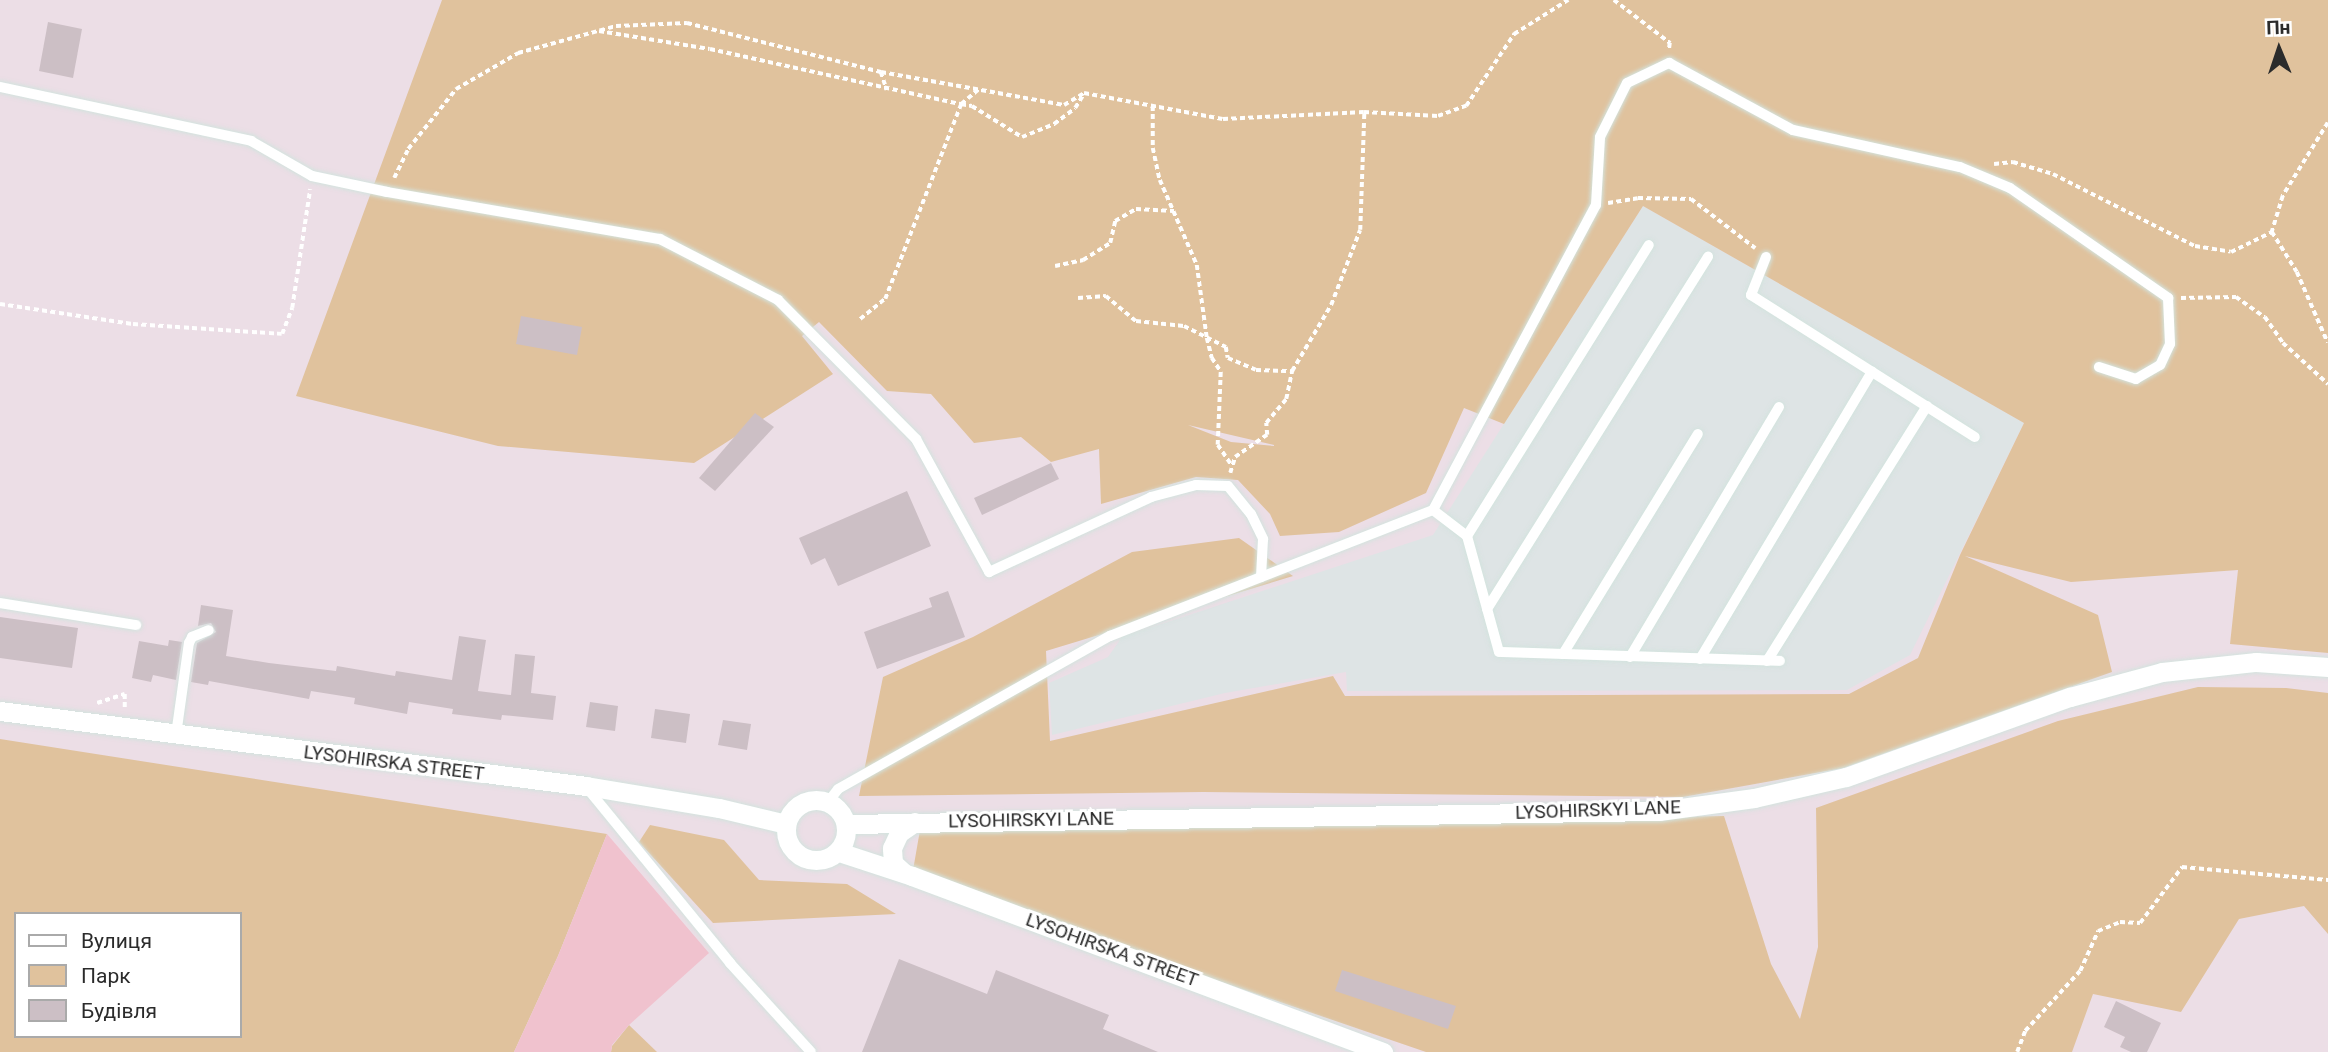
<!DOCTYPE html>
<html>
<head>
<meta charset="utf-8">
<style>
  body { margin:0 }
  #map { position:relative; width:2328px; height:1052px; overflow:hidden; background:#ecdee6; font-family:Roboto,sans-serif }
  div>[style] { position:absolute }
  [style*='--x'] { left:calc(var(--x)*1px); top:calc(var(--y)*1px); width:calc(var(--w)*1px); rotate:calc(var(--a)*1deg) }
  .industrial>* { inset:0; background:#dee4e5 }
  .green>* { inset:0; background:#e0c29d }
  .sand>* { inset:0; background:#f0c2ce }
  .building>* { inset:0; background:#ccbfc5 }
  .path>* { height:3.5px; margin-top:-1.75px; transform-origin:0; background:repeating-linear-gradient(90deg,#fff 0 5px,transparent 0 8.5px) }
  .roads { filter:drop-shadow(0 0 2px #d3e3de) drop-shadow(0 0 2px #d3e3de) }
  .lane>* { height:10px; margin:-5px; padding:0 5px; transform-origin:5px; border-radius:5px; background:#fff }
  .street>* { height:19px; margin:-9.5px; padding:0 9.5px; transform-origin:9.5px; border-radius:9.5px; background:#fff }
  .street>.ring { margin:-9.5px; padding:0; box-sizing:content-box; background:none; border:19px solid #fff; border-radius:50% }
  span { translate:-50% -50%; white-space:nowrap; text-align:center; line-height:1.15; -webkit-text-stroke:6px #fff; paint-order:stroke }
  .street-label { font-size:19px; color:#2b2b2b }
  .legend { position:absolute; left:14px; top:912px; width:228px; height:126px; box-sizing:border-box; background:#fff; border:2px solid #aaa; margin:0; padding:9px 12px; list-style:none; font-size:21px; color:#2b2b2b }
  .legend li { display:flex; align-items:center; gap:14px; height:35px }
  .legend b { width:35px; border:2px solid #aaa }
  .north { position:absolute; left:2244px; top:14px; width:70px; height:70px; -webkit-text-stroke:5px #fff; paint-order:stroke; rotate:358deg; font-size:19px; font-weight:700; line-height:28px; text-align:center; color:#2b2b2b }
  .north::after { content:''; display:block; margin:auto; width:24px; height:32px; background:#2b2b2b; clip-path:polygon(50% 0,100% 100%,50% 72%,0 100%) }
</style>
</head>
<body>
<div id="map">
  <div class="industrial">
    <div style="clip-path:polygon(1643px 206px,2024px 423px,1910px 655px,1847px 690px,1347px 691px,1346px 672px,1225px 693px,1052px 735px,1049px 683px,1108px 657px,1122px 637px,1433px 535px)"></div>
  </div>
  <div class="green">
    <div style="clip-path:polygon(evenodd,442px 0,2328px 0,2328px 653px,2230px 644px,2238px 570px,2071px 582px,1965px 556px,2098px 615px,2112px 672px,1843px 768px,1683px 797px,1203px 792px,859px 796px,883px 677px,973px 637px,1132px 552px,1239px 538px,1293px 576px,1046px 651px,1050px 741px,1333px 676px,1345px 696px,1849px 694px,1918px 658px,1960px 555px,2024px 423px,1643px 206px,1504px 424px,1464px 408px,1426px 493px,1339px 532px,1280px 536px,1270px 514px,1238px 480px,1196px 477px,1101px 504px,1099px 449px,1051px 462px,1021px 437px,974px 443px,931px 394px,887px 391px,819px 322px,802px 336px,833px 374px,694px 463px,498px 446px,296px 396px,442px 0,1188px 425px,1274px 445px,1274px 446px,1231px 442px,1188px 425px)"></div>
    <div style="clip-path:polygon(2198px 687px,2286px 688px,2328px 693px,2328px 934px,2304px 906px,2239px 919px,2181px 1012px,2093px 994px,2072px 1052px,1426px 1052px,912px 876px,920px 830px,1724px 816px,1771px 964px,1800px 1019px,1818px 947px,1816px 808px,2058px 721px)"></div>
    <div style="clip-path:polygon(evenodd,0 739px,607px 834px,558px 956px,514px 1052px,0 1052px,0 739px,16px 914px,240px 914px,240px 1036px,16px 1036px,16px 914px)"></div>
    <div style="clip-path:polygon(650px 825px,724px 840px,759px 880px,847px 884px,896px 914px,713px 923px,639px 842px)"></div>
    <div style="clip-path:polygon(629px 1025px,657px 1052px,611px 1052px,612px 1046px)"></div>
  </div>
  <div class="sand">
    <div style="clip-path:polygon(607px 834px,709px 953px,629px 1025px,612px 1045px,611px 1052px,514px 1052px,558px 956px)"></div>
  </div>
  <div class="building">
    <div style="clip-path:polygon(48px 22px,82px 29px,73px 78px,39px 71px)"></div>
    <div style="clip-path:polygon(521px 316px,582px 327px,577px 355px,516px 344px)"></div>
    <div style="clip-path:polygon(755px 413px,774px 427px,715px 491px,699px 478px)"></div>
    <div style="clip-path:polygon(1051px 463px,1059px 479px,982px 515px,974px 498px)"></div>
    <div style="clip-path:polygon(907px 491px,931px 546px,838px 586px,825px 558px,811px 565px,799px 538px)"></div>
    <div style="clip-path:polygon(948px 591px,965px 637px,877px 669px,864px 632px,932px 607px,929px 598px)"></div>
    <div style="clip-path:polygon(201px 605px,233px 610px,226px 656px,269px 663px,336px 671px,337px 666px,395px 676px,396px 671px,452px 680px,459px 636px,486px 640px,478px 691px,511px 695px,515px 654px,535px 656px,531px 693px,556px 696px,553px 720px,502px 715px,501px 720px,452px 714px,453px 709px,409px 702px,407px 714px,354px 704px,355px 698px,311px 691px,309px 699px,209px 681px,208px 685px,191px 682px,197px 643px,216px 632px,211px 623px,198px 626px)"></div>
    <div style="clip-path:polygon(0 617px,78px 628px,72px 668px,0 658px)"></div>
    <div style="clip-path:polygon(169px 640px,182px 642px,176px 680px,153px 675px,151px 682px,132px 678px,139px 641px,168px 646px)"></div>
    <div style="clip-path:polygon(590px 702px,618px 706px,615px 731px,586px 727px)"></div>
    <div style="clip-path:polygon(655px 709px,690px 714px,686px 743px,651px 738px)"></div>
    <div style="clip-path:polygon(723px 720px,751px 724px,747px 750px,718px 745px)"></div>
    <div style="clip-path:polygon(899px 959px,987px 994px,996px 970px,1109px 1015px,1103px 1029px,1158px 1052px,862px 1052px)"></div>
    <div style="clip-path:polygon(1342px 970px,1456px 1006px,1448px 1029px,1335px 991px)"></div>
    <div style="clip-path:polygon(2116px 1001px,2161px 1023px,2147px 1052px,2131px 1052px,2120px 1047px,2125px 1037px,2104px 1027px)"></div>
  </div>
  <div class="path">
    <div style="--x:1614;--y:0;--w:71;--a:37.5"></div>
    <div style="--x:1670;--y:43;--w:8;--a:97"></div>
    <div style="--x:599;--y:31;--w:112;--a:9.2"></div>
    <div style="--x:710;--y:49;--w:257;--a:12.4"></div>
    <div style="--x:961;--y:104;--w:23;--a:-40"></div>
    <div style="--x:881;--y:72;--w:19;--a:72"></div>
    <div style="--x:1153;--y:106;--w:42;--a:90"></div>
    <div style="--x:1153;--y:148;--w:33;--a:78"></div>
    <div style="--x:1160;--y:180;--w:93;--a:66.5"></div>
    <div style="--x:1197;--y:265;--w:74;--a:82.2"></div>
    <div style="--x:1207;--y:338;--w:21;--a:76"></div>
    <div style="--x:1212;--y:358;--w:17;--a:57"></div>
    <div style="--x:1221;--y:372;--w:73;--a:92.4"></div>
    <div style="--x:1218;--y:445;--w:23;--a:56"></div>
    <div style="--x:2328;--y:123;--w:86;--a:121.7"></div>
    <div style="--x:2283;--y:196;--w:38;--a:107"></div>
    <div style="--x:2272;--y:232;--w:47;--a:58"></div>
    <div style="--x:2297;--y:272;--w:77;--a:66.4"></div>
    <div style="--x:1994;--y:164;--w:19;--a:-6"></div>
    <div style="--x:2013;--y:162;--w:42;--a:16.7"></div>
    <div style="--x:2053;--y:174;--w:159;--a:26.9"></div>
    <div style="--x:2195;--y:246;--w:36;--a:9"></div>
    <div style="--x:2231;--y:252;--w:46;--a:-26"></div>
    <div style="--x:394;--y:178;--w:32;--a:-64"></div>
    <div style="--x:408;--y:149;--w:77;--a:-51.3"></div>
    <div style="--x:456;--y:89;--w:72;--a:-30.1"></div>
    <div style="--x:518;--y:53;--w:102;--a:-15.4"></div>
    <div style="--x:616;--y:26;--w:71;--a:-2.4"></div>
    <div style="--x:687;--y:23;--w:200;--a:14.2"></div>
    <div style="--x:881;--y:72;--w:186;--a:10.2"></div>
    <div style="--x:1064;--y:105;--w:23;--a:-31"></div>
    <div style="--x:1084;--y:93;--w:141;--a:10.6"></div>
    <div style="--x:1223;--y:119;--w:141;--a:-2.8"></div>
    <div style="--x:1364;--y:112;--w:74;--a:3.1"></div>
    <div style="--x:1438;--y:116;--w:30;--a:-20"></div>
    <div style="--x:1466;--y:106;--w:87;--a:-56.3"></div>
    <div style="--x:1514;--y:34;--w:64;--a:-32.2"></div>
    <div style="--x:1608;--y:203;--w:30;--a:-9"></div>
    <div style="--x:1638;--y:198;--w:53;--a:1.1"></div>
    <div style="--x:1691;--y:199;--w:81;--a:37.4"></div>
    <div style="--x:1055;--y:266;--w:29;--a:-12"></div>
    <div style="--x:1083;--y:260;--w:32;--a:-32"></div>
    <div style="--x:1110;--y:243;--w:23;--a:-77"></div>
    <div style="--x:1115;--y:221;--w:24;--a:-30"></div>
    <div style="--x:1136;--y:209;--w:38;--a:3"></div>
    <div style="--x:1078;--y:298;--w:28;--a:-4"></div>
    <div style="--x:1106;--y:296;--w:39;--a:40"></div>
    <div style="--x:1136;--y:321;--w:48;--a:5.9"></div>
    <div style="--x:1184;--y:326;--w:47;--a:26.6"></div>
    <div style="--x:1226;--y:347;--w:11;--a:80"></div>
    <div style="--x:1228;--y:358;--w:30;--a:23"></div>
    <div style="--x:1256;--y:370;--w:36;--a:2"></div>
    <div style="--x:1292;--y:371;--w:77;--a:-59.4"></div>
    <div style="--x:1331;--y:305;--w:80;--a:-68.9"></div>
    <div style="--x:1360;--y:230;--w:117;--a:-88"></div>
    <div style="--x:2181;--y:298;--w:55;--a:-1"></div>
    <div style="--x:2236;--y:297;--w:35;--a:35"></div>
    <div style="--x:2265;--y:317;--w:32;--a:55"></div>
    <div style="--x:2283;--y:343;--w:61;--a:42.3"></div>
    <div style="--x:0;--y:304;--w:134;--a:8.6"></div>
    <div style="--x:133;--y:324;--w:149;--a:3.8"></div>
    <div style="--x:282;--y:334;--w:28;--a:-69"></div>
    <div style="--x:292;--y:308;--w:120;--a:-81.4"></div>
    <div style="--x:860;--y:319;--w:32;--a:-39"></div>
    <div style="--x:885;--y:299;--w:209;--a:-68.7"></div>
    <div style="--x:961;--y:104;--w:11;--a:10"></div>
    <div style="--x:972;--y:106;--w:59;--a:31.8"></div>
    <div style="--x:1022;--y:137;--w:35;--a:-22"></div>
    <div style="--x:1054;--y:124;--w:26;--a:-37"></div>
    <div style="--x:1075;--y:108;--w:15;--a:-58"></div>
    <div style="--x:1230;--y:473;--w:17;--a:-73"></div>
    <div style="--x:1235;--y:457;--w:39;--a:-35"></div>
    <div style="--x:1267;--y:435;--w:12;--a:-95"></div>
    <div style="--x:1266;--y:423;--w:31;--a:-50"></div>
    <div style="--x:1286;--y:399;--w:29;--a:-78"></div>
    <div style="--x:97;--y:703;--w:29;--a:-18"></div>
    <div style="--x:125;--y:694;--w:16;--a:90"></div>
    <div style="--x:2017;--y:1052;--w:22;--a:-69"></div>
    <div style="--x:2025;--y:1031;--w:81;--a:-47.5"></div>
    <div style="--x:2080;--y:971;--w:44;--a:-65.8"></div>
    <div style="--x:2098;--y:931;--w:24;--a:-22"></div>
    <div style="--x:2120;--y:922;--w:20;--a:3"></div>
    <div style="--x:2140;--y:923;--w:70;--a:-53.1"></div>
    <div style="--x:2182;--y:867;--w:147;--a:5.1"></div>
  </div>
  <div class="roads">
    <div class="lane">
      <div style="--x:0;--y:87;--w:257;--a:12.1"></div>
      <div style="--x:251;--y:141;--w:70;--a:29.8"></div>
      <div style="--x:312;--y:176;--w:77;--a:12"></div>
      <div style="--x:387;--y:192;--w:277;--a:9.8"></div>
      <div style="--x:660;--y:239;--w:133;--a:27.3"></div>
      <div style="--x:778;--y:300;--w:196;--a:45.2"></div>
      <div style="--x:916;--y:439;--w:152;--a:61.2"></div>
      <div style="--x:989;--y:572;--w:179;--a:-24.8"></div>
      <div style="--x:1151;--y:497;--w:47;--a:-14.9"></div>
      <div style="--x:1196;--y:485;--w:32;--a:2"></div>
      <div style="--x:1228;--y:486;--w:36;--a:51"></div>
      <div style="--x:1251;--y:514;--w:28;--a:64"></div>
      <div style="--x:1263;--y:539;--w:38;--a:93"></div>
      <div style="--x:1766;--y:257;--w:41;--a:111.5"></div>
      <div style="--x:1751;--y:295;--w:265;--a:32.4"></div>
      <div style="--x:1433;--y:510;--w:346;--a:-61.9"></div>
      <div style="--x:1596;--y:205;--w:68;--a:-86.6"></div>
      <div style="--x:1600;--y:137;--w:60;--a:-63.4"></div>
      <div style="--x:1627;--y:83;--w:47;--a:-25.5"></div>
      <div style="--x:1669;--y:63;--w:141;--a:28.4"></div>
      <div style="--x:1793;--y:130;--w:171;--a:12.5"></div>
      <div style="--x:1960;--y:167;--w:54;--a:22.8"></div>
      <div style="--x:2010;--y:188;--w:193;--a:34.8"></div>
      <div style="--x:2168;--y:298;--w:46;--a:87.5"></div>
      <div style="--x:2170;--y:344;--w:23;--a:115"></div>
      <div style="--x:2160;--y:365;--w:28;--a:150"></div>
      <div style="--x:2136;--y:379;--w:39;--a:-162"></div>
      <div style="--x:1467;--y:536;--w:343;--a:-58"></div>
      <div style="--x:0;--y:603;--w:138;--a:9.2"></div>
      <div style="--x:1487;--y:609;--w:416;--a:-57.9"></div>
      <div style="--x:1563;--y:654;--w:258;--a:-58.5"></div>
      <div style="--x:1630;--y:657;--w:291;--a:-59.2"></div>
      <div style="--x:1700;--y:659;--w:335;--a:-59.1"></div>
      <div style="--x:1767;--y:661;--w:301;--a:-57.9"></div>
      <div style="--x:176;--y:735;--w:93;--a:-82"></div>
      <div style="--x:189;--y:643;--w:7;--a:-63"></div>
      <div style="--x:192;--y:637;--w:18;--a:-22"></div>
      <div style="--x:587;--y:788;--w:226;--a:50.7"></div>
      <div style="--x:730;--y:963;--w:120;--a:47.7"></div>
      <div style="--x:828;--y:802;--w:16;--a:-52"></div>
      <div style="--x:838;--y:789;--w:312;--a:-29.4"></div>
      <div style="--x:1110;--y:636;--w:347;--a:-21.3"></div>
      <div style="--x:1433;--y:510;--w:43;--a:37.4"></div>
      <div style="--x:1467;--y:536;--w:120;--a:74.6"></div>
      <div style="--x:1499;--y:652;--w:281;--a:1.8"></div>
    </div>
    <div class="street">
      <div style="--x:0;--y:711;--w:591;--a:7.29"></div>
      <div style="--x:586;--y:786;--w:135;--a:9.4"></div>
      <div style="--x:719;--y:808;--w:69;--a:13.4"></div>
      <div class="ring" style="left:786px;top:800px;width:41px;height:41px"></div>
      <div style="--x:847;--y:824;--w:812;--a:-0.92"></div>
      <div style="--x:1659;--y:811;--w:96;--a:-7.8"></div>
      <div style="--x:1754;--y:798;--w:94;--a:-12.9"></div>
      <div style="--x:1846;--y:777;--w:238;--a:-19.7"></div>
      <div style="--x:2070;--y:697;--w:95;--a:-15.2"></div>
      <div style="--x:2162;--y:672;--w:95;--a:-6.1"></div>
      <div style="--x:2256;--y:662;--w:72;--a:4"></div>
      <div style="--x:839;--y:852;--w:77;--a:18.2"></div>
      <div style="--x:912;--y:876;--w:503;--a:20.49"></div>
      <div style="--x:903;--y:872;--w:13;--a:-138"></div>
      <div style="--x:893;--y:863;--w:15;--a:-94"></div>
      <div style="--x:892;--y:848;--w:17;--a:-65"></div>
      <div style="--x:899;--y:833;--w:19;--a:-35"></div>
    </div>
  </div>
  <div class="street-label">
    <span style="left:394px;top:763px;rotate:7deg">LYSOHIRSKA STREET</span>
    <span style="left:1598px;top:810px;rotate:-2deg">LYSOHIRSKYI LANE</span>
    <span style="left:1031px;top:820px;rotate:-1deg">LYSOHIRSKYI LANE</span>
    <span style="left:1112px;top:950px;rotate:20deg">LYSOHIRSKA STREET</span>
  </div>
  <ul class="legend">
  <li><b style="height:9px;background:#fff"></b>Вулиця</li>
  <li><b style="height:19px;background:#e0c29d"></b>Парк</li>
  <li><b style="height:19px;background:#ccbfc5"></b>Будівля</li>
  </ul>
  <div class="north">Пн</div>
</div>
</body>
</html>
